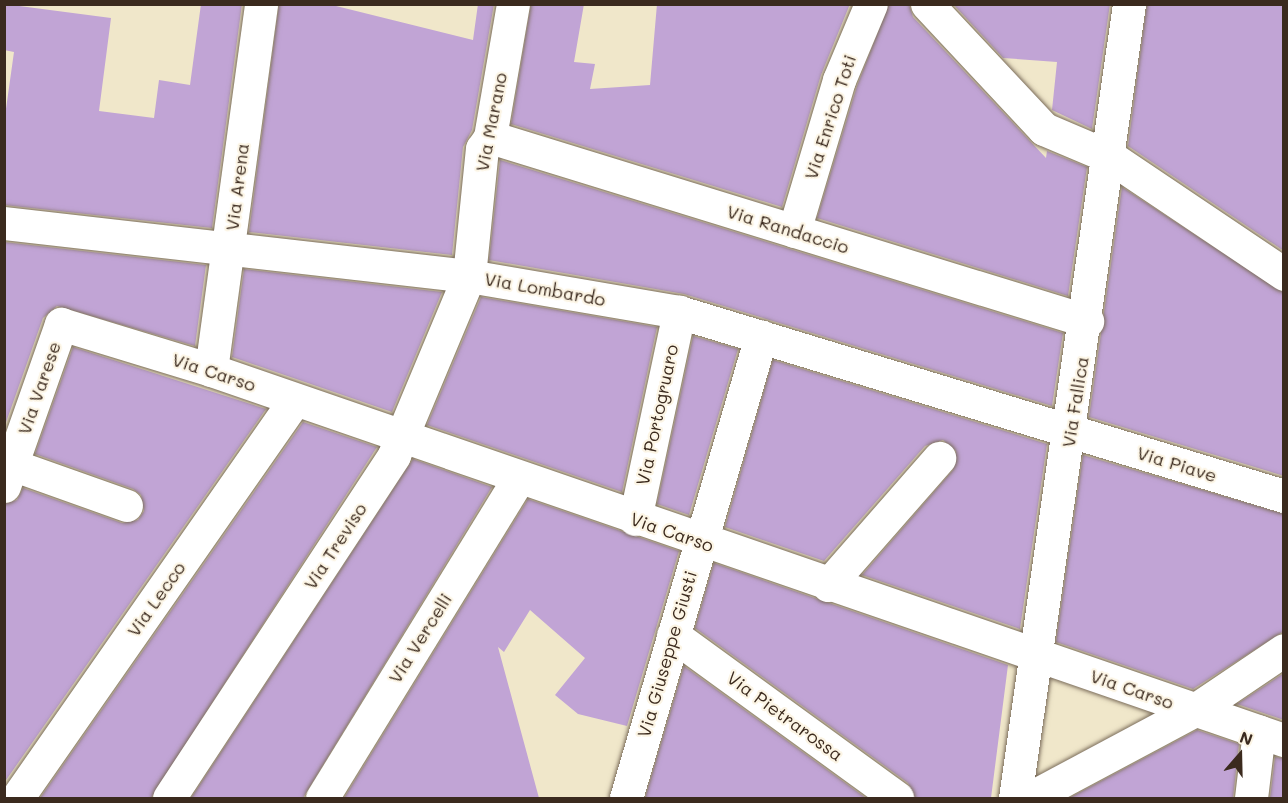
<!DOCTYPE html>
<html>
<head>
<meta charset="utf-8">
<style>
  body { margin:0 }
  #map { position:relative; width:1288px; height:803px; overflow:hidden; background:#f0e7ca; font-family:Mali,sans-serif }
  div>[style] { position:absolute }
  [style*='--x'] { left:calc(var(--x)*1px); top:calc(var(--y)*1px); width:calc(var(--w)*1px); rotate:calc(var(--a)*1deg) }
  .building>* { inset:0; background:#c1a4d5 }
  .roads { filter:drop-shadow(0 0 2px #7a6c5a) drop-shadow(0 0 2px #7a6c5a) }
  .pedestrian>* { height:32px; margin:-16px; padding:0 16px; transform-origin:16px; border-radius:16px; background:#fff }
  .minor>* { height:33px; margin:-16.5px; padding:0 16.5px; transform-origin:16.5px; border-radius:16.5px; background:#fff }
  span { translate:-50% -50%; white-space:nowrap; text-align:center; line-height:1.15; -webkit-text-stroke:4.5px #fcf5e5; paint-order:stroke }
  .street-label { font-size:18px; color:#3b2a1e }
  .frame { position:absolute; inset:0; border:6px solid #3b2a1e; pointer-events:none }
  .north { position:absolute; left:1210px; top:725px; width:60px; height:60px; -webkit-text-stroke:4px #fcf5e5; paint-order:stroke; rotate:20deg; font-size:16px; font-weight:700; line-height:24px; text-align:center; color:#3b2a1e }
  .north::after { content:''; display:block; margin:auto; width:21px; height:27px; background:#3b2a1e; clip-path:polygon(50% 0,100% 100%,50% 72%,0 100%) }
</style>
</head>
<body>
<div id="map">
  <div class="building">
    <div style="clip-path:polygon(4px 4px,111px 18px,99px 111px,154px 118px,159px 80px,190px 85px,201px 4px,242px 4px,212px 228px,4px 205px,4px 123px,14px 52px,4px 50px)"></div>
    <div style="clip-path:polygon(279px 4px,328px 4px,473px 40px,478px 4px,494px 4px,472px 130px,463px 147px,452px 255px,249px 232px)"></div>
    <div style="clip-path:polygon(531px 4px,584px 4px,574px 62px,595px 64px,590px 89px,650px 85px,657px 4px,850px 4px,821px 75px,782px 207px,511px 124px)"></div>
    <div style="clip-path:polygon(889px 4px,909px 4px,913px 17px,1046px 158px,1047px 151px,1087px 167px,1068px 296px,817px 218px,857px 86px)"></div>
    <div style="clip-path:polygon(953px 4px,1110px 4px,1092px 129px,1052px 110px,1057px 62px,1003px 58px)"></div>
    <div style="clip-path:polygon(1147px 4px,1284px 4px,1284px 251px,1128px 146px)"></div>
    <div style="clip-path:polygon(500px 160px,1063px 333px,1052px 406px,684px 294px,489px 260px)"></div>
    <div style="clip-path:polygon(1122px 187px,1284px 293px,1284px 476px,1089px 417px)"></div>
    <div style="clip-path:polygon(4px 242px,206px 265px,195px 346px,57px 306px,43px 318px,4px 428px)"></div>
    <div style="clip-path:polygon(244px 269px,442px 292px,392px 412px,232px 357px)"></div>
    <div style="clip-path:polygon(481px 297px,657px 327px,622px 492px,427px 425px)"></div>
    <div style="clip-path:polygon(693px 336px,738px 349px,689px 515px,657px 504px)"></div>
    <div style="clip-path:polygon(73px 347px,266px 409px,4px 783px,4px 504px,17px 500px,23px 488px,122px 523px,138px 520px,144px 511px,141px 495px,133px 489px,35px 454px)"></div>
    <div style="clip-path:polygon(773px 360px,1047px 444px,1020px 629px,862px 575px,953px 470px,956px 451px,943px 440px,925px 446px,824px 561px,725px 527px)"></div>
    <div style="clip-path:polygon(303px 422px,377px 447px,151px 798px,40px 798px)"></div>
    <div style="clip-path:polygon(1083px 455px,1284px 514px,1284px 631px,1193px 689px,1056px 642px)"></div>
    <div style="clip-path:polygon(413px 459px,492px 487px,303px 798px,191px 798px)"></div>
    <div style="clip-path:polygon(528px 499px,679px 551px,627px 726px,578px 714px,555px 695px,585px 658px,530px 610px,504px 652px,498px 647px,539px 798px,344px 798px)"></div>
    <div style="clip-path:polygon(714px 563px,1008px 665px,991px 798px,915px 798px,908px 783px,695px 628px)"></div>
    <div style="clip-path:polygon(684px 666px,866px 798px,645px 798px)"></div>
    <div style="clip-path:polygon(1284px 673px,1284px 720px,1237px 704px)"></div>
    <div style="clip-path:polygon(1197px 730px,1239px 744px,1233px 798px,1069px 798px)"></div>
    <div style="clip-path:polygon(1275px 757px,1284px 758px,1284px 798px,1270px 798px)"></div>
  </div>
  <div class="roads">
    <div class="pedestrian">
      <div style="--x:12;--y:465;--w:122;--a:19.6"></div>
    </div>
    <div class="minor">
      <div style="--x:927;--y:4;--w:171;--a:46.9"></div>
      <div style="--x:1044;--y:129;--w:72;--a:23"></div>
      <div style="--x:1110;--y:157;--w:210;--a:33.9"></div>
      <div style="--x:490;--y:137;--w:625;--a:17.13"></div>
      <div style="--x:4;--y:223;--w:468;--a:6.5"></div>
      <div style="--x:469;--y:276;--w:213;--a:9.7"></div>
      <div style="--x:679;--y:312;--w:632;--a:16.92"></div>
      <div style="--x:794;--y:231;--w:158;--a:-73.4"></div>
      <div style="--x:839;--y:80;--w:82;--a:-67.2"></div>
      <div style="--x:211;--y:370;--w:369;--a:-82.2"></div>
      <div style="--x:4;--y:486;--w:172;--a:-70.6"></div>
      <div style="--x:61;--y:324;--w:157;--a:17"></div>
      <div style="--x:211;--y:370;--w:1135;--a:19.03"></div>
      <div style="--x:635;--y:519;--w:212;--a:-78"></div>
      <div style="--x:828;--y:585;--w:169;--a:-48.8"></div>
      <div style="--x:673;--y:635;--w:277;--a:36"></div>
      <div style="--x:17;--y:798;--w:485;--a:-55.1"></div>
      <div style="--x:169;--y:798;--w:410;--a:-56.7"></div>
      <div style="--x:394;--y:455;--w:194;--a:-67.3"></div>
      <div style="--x:469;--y:276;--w:128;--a:-84.2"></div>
      <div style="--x:482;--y:149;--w:14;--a:-56"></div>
      <div style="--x:490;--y:137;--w:135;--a:-80.2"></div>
      <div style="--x:322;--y:798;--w:376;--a:-58.4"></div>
      <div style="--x:626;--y:798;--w:481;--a:-73.7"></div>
      <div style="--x:1015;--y:798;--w:802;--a:-81.83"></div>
      <div style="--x:1030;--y:798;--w:187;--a:-28.1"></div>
      <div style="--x:1195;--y:710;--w:107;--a:-34"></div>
      <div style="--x:1251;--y:798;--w:67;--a:-83.2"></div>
    </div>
  </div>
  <div class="street-label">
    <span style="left:830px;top:117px;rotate:-72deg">Via Enrico Toti</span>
    <span style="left:491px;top:122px;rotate:-79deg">Via Marano</span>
    <span style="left:237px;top:187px;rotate:-83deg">Via Arena</span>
    <span style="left:788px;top:229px;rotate:17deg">Via Randaccio</span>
    <span style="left:545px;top:289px;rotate:10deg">Via Lombardo</span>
    <span style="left:214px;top:372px;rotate:18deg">Via Carso</span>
    <span style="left:39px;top:388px;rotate:-71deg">Via Varese</span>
    <span style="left:1075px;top:402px;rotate:-81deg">Via Fallica</span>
    <span style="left:657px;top:415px;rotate:-78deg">Via Portogruaro</span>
    <span style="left:1177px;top:464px;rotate:17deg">Via Piave</span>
    <span style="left:672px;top:532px;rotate:19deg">Via Carso</span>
    <span style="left:335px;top:546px;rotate:-57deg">Via Treviso</span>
    <span style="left:156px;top:599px;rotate:-55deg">Via Lecco</span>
    <span style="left:420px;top:638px;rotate:-58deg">Via Vercelli</span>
    <span style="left:667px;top:654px;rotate:-74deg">Via Giuseppe Giusti</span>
    <span style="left:1132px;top:689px;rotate:19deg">Via Carso</span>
    <span style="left:785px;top:716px;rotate:36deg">Via Pietrarossa</span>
  </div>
  <div class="frame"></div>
  <div class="north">N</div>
</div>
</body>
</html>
